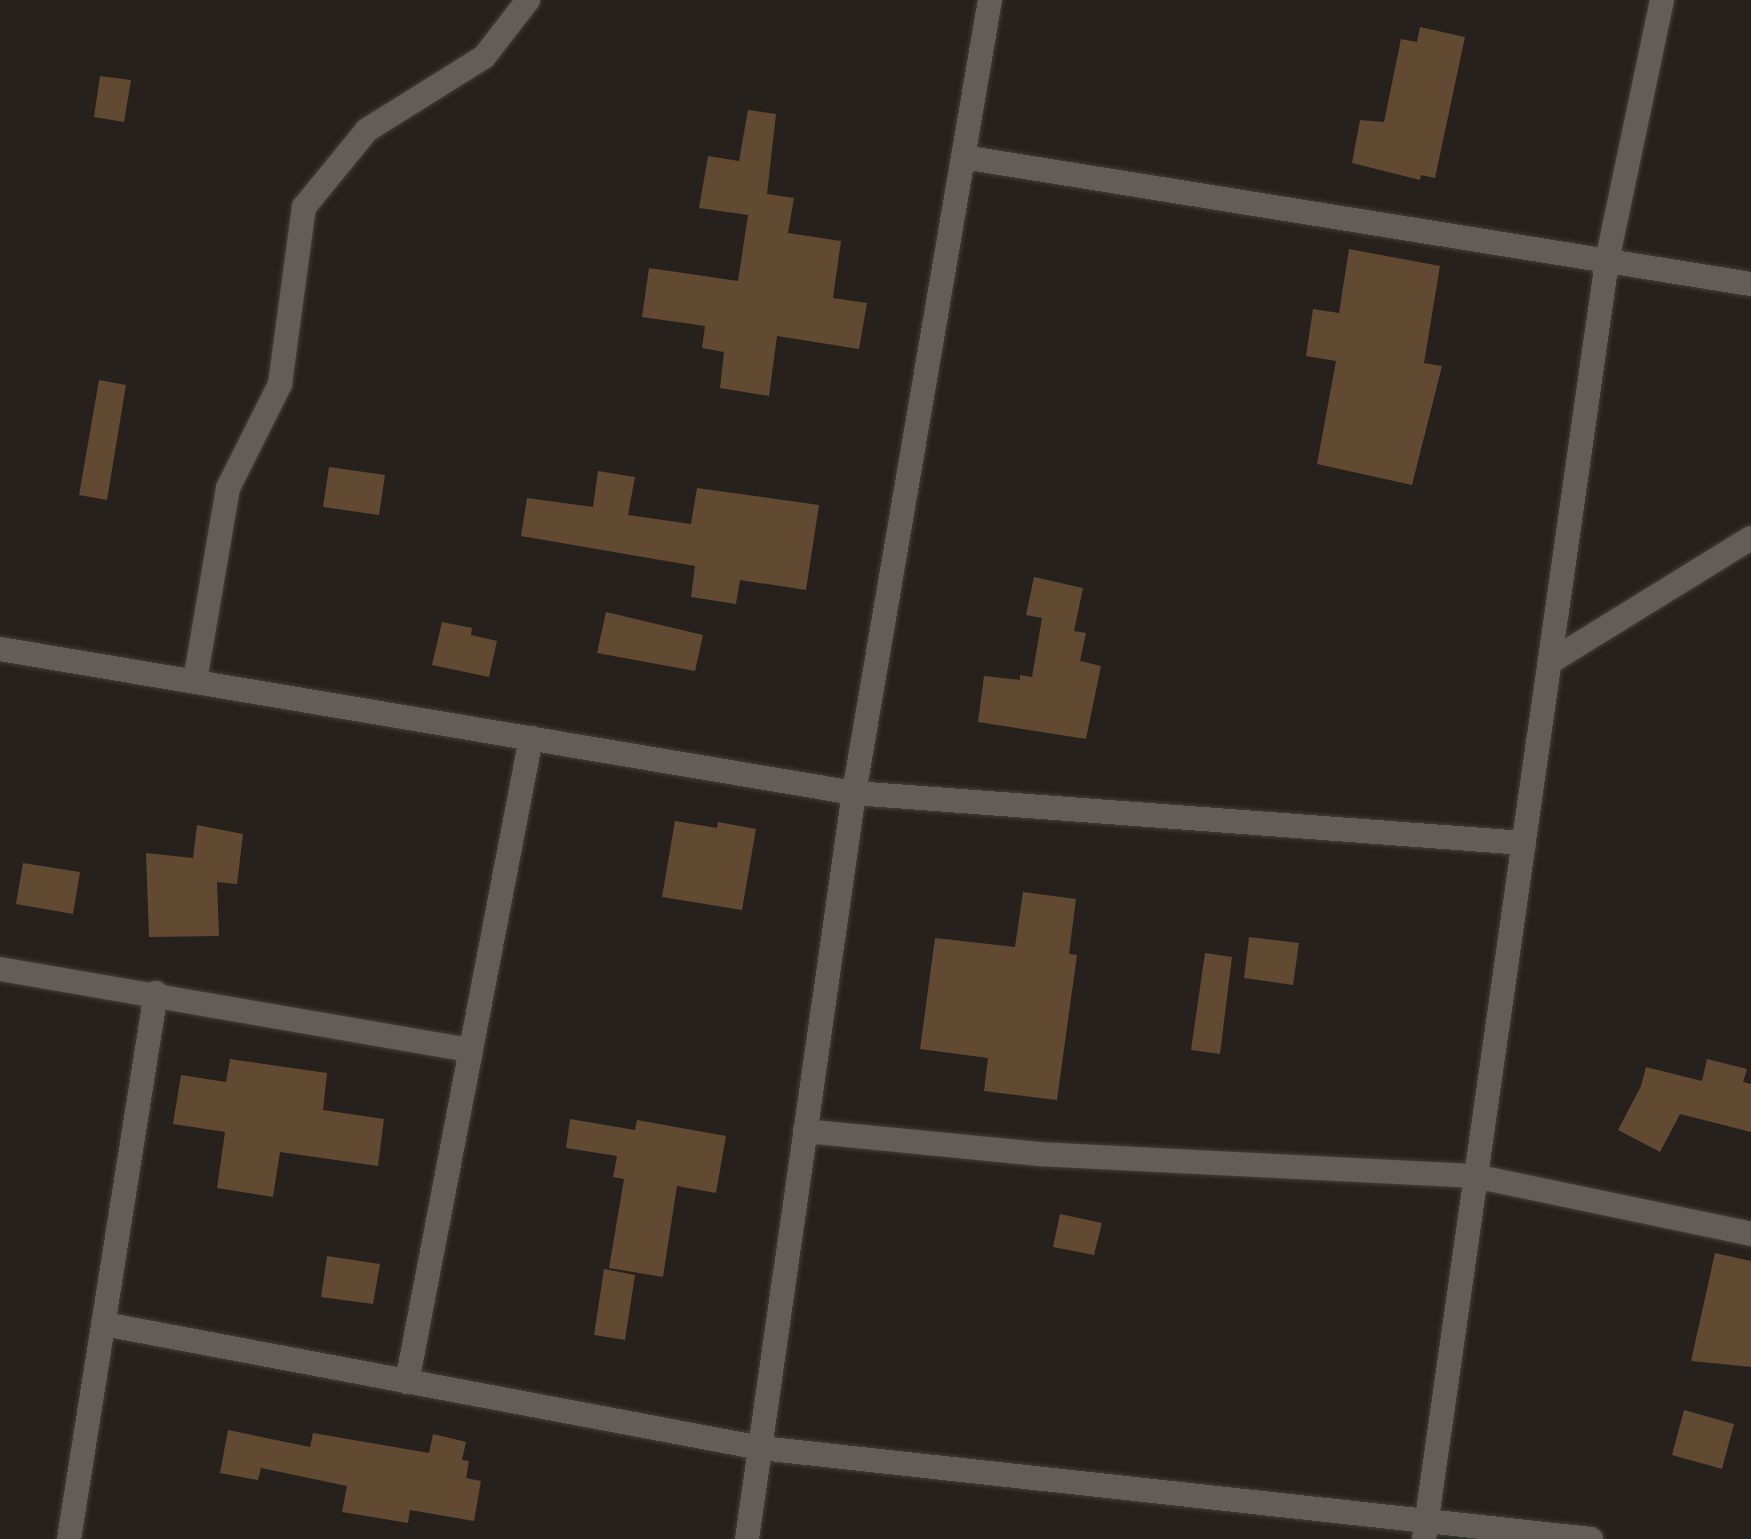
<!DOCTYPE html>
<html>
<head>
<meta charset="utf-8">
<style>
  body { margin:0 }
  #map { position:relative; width:1751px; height:1539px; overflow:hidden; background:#26211d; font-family:Georgia,serif }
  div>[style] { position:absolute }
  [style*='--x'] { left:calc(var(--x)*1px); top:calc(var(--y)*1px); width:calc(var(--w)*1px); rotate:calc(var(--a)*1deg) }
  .building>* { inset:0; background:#624932 }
  .roads { filter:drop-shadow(0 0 2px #423e3b) drop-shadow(0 0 2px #423e3b) }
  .minor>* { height:24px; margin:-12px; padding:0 12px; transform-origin:12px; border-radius:12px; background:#625d58 }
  span { translate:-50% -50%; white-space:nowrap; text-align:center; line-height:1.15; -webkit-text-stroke:8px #26211d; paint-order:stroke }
</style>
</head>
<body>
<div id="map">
  <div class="building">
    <div style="clip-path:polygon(1420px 27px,1465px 37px,1435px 178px,1421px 175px,1420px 180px,1352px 163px,1360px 120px,1384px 122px,1401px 39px,1417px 42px)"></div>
    <div style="clip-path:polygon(100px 76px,131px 80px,124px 122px,94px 117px)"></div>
    <div style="clip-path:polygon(748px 110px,776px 114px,767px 194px,794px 198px,788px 233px,841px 241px,833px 298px,867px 303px,859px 349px,777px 336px,769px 396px,720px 388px,724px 352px,702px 348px,705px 326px,642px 317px,649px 268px,738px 281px,748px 215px,699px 208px,708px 156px,739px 161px)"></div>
    <div style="clip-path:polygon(1349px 249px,1440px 266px,1424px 363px,1442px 366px,1412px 485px,1317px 464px,1336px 361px,1306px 356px,1313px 309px,1339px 313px)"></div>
    <div style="clip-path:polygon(99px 380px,126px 385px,107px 500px,79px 495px)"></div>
    <div style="clip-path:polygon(329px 467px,385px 475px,379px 515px,323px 507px)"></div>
    <div style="clip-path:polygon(598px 471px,635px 477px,628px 515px,691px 524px,697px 488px,819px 505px,806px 590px,740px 580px,736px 604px,691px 597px,695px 566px,521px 536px,527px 498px,593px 507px)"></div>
    <div style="clip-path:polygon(1034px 577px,1083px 588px,1074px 631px,1086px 633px,1080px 661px,1101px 666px,1086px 739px,978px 722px,984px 676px,1020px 680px,1020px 675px,1032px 677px,1042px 618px,1026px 615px)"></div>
    <div style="clip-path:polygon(606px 612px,703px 635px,695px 671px,597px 653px)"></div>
    <div style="clip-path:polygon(442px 622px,472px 628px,471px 635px,497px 641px,489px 677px,432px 665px)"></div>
    <div style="clip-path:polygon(675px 821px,717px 828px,718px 822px,756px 829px,742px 910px,662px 897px)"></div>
    <div style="clip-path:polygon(197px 825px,243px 834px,237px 884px,217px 882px,219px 936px,149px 937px,146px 853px,193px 858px)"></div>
    <div style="clip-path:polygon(23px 863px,80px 872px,73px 914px,16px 904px)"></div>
    <div style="clip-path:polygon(1023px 892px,1076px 899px,1069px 954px,1077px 955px,1057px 1100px,984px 1091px,988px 1058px,920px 1049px,935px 938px,1015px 947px)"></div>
    <div style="clip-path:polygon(1249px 937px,1299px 943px,1293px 985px,1244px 978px)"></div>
    <div style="clip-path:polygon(1205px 953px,1232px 957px,1220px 1054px,1191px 1050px)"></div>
    <div style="clip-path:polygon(230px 1059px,327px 1073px,323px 1110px,384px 1119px,378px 1166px,280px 1152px,273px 1197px,217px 1188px,225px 1132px,173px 1124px,181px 1075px,226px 1082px)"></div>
    <div style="clip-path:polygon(1707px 1059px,1747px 1069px,1743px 1082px,1751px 1084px,1751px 1132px,1680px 1114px,1660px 1152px,1618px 1130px,1641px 1086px,1646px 1067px,1702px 1081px)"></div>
    <div style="clip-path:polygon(570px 1119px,635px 1130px,637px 1120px,726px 1136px,716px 1193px,677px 1186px,663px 1277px,609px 1268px,624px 1179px,613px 1177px,617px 1156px,566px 1148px)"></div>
    <div style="clip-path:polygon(1060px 1214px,1102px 1223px,1094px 1255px,1053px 1247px)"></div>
    <div style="clip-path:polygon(1715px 1253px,1751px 1261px,1751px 1367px,1691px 1361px)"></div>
    <div style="clip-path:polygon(327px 1256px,380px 1264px,373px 1304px,321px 1297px)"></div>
    <div style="clip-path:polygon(604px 1269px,635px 1275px,625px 1340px,594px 1335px)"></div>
    <div style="clip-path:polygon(1684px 1410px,1734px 1424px,1722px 1469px,1672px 1455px)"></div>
    <div style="clip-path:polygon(228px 1430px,310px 1447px,313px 1433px,429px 1453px,433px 1434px,466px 1442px,462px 1460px,469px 1461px,466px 1478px,481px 1481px,474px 1521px,410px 1510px,408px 1523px,342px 1512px,347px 1486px,261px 1468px,258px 1480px,220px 1473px)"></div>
  </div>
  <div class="roads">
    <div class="minor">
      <div style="--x:963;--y:157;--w:798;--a:9.16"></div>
      <div style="--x:0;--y:649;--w:866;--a:9.57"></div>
      <div style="--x:854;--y:793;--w:672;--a:4.27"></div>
      <div style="--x:1550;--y:662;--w:236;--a:-31.7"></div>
      <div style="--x:195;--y:681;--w:196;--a:-80.3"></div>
      <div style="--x:228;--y:488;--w:116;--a:-63.4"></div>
      <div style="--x:280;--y:384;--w:179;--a:-82.3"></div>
      <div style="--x:304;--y:207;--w:99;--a:-50.7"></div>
      <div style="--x:367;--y:130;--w:138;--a:-32"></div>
      <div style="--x:484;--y:57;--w:72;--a:-52.3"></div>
      <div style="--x:0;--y:969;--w:478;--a:9.8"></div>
      <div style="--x:805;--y:1131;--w:236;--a:5.6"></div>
      <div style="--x:1040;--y:1154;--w:435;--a:2.9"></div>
      <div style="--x:1474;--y:1176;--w:283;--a:11.8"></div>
      <div style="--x:104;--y:1324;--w:669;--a:10.69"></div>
      <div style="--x:761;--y:1448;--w:835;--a:6.26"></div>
      <div style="--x:407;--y:1382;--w:656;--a:-79.1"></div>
      <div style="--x:69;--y:1539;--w:553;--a:-80.95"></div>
      <div style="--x:747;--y:1539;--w:754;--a:-81.84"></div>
      <div style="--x:854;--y:793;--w:805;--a:-80.27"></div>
      <div style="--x:1424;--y:1539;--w:1291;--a:-81.85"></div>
      <div style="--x:1607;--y:261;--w:267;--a:-78.1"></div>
    </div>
  </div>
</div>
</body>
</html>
